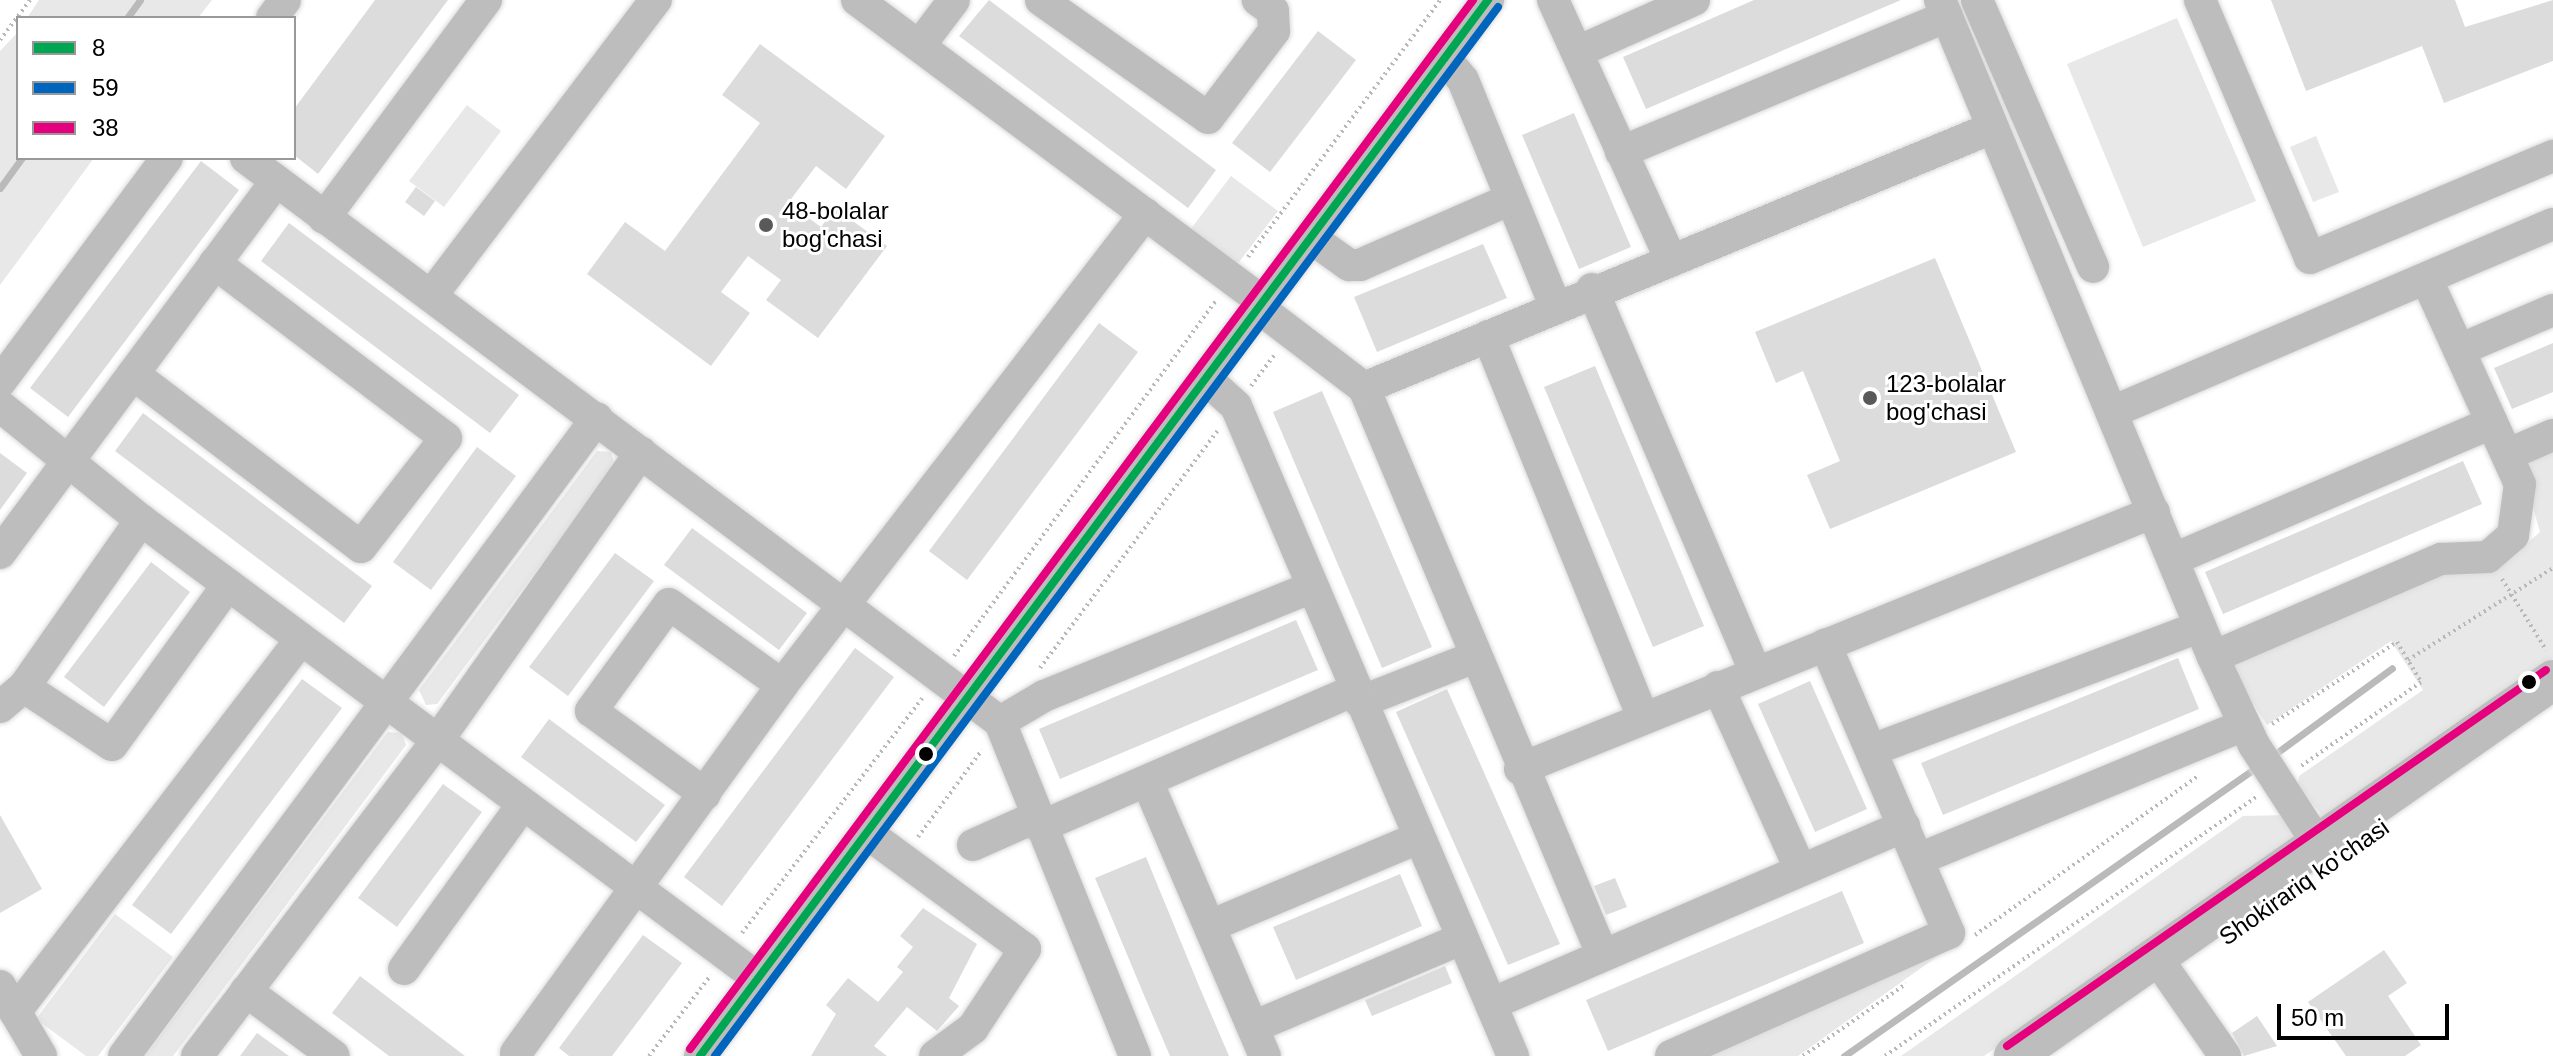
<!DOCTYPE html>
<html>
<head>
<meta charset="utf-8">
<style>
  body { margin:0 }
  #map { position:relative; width:2553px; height:1056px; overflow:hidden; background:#fff; font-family:Arial,sans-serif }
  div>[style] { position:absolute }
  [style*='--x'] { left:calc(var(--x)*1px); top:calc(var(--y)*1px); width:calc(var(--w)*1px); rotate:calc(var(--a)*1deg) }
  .green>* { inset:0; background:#e8e8e8 }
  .stream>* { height:7px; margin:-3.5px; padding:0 3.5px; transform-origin:3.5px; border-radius:3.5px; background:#bababa }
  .building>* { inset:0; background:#dcdcdc }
  .path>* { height:4px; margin-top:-2px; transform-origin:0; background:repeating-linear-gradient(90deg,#b8b8b8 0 2px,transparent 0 6px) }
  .roads { filter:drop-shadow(0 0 2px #dbdbdb) drop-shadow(0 0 2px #dbdbdb) }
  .minor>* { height:32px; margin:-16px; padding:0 16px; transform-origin:16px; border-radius:16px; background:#bdbdbd }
  .major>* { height:40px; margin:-20px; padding:0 20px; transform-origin:20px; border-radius:20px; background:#bdbdbd }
  .bus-1>* { height:8px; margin:-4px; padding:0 4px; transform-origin:4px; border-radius:4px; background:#00a651 }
  .bus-2>* { height:8px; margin:-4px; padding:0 4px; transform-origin:4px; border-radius:4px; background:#0065bd }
  .bus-3>* { height:8px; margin:-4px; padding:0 4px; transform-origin:4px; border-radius:4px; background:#e5007d }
  .dots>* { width:22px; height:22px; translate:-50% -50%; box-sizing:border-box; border:4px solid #fff; border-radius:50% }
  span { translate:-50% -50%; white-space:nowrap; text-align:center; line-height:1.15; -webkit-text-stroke:6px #fff; paint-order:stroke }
  .poi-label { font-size:24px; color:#000 }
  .left { translate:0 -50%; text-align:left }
  .street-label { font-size:24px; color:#000 }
  .legend { position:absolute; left:16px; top:16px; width:280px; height:144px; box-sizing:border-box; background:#fff; border:2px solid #999; margin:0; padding:10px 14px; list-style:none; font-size:24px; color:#000 }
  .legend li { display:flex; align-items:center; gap:16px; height:40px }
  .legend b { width:40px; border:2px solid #999 }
  .scale { position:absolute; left:2277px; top:1004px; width:172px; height:36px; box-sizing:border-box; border:4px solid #000; border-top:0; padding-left:10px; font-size:24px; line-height:28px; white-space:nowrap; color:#000; -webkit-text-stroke:6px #fff; paint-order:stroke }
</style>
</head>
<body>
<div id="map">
  <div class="green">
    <div style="clip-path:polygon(39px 0,212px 0,198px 18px,27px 18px)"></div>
    <div style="clip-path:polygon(2177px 18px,2256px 201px,2143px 247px,2067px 64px)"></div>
    <div style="clip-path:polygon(18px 32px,18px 158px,94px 158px,0 285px,0 51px)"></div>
    <div style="clip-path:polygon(467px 105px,501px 131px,444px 207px,409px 181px)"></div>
    <div style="clip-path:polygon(2316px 136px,2339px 192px,2313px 202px,2290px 147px)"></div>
    <div style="clip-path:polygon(1231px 176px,1278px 211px,1236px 266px,1190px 230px)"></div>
    <div style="clip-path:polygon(2553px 443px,2553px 658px,2324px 818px,2298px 785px,2299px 776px,2423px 690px,2391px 641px,2267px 725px,2235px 675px,2235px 662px,2436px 571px,2469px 575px,2499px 567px,2540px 532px,2521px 465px)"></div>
    <div style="clip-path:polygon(597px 451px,611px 452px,615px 465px,437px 704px,426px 705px,419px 690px)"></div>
    <div style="clip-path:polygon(388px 732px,402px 733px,406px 745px,173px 1056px,145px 1056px)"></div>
    <div style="clip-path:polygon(2283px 815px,2298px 836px,1984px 1056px,1901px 1056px,2243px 816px)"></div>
    <div style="clip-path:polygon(115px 914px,173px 957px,98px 1056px,86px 1056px,36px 1019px)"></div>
    <div style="clip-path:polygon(1942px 953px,1798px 1056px,1699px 1056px)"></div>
  </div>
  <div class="stream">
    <div style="--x:127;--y:18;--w:22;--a:-54"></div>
    <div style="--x:0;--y:188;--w:37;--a:-54"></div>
    <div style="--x:2271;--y:757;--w:150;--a:-36.3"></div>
    <div style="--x:1844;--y:1056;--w:505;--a:-35.01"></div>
  </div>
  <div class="building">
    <div style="clip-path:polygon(375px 0,448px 0,318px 174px,294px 155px,294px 109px)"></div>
    <div style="clip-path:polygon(989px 0,1216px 170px,1188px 208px,959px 36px)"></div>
    <div style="clip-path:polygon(1754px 0,1901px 0,1646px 109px,1623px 57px)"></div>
    <div style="clip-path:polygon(2271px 0,2455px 0,2465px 27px,2553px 0,2553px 61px,2444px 103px,2422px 46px,2306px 91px)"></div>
    <div style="clip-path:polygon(1318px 31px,1356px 60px,1270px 172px,1232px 143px)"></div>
    <div style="clip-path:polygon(760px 44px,885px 136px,846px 189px,816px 166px,788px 203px,821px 227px,835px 208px,887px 246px,818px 338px,766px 300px,781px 280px,748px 256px,721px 292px,750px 313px,711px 366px,587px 274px,625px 222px,665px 251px,760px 123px,722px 95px)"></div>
    <div style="clip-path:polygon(1574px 113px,1631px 247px,1579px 269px,1522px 135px)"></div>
    <div style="clip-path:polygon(201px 161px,239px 190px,68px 417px,30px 388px)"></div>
    <div style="clip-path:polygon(416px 187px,435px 201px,424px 216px,405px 202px)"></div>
    <div style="clip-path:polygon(289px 223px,519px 395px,490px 433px,261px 261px)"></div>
    <div style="clip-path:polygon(1483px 244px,1507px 298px,1377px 352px,1354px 297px)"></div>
    <div style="clip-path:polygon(1935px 258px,2016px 452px,1830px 529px,1807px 475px,1840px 461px,1803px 371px,1776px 383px,1755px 332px)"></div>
    <div style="clip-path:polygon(1099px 323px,1138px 352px,967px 580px,929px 551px)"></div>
    <div style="clip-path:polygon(2553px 343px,2553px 392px,2512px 409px,2494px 368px)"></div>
    <div style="clip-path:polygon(1595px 366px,1704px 626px,1653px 647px,1544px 387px)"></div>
    <div style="clip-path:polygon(1322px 391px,1432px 647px,1382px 668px,1273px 412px)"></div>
    <div style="clip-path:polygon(143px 413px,372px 586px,344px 623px,115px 451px)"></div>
    <div style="clip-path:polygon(477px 447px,516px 476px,431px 590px,393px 562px)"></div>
    <div style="clip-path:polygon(0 453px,27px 473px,0 510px)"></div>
    <div style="clip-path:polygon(2463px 461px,2482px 504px,2223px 614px,2205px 572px)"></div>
    <div style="clip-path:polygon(692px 528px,807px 613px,779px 650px,664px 565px)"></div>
    <div style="clip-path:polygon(615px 553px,654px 581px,568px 696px,529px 667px)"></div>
    <div style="clip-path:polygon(151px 562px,190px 592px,104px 707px,64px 677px)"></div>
    <div style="clip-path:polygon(1296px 620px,1318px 670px,1060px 779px,1039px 729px)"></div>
    <div style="clip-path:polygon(855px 648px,894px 677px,722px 906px,684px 877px)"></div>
    <div style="clip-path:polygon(2178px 658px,2199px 709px,1943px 815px,1921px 763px)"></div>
    <div style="clip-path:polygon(302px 679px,342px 708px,171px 934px,132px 905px)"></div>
    <div style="clip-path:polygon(1810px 681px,1867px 809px,1815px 832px,1758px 704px)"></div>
    <div style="clip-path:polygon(1447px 689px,1560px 944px,1508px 965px,1396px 712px)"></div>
    <div style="clip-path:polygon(549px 719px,665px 805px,636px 842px,521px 757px)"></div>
    <div style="clip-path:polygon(443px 784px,482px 812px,397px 927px,358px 898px)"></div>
    <div style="clip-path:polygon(0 815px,42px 889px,0 913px)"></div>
    <div style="clip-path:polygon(1146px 857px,1199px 986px,1229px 1056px,1170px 1056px,1149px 1007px,1095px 878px)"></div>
    <div style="clip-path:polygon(1400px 874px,1422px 926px,1296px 980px,1273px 927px)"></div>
    <div style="clip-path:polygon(1615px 878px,1627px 907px,1606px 915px,1594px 886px)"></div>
    <div style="clip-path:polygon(1842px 891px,1864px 943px,1608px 1051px,1586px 1000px)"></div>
    <div style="clip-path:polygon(923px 908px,977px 944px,949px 998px,959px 1006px,937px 1031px,907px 1007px,874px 1046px,887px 1056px,811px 1056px,836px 1014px,826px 1005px,848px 978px,878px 1002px,903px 972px,897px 967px,913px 947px,900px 936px)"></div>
    <div style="clip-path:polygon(643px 935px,682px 963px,612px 1056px,569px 1056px,559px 1048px)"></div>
    <div style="clip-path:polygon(2384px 950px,2407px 983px,2388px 996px,2421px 1045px,2405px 1056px,2346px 1056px,2308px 1002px)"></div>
    <div style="clip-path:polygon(1445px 966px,1452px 983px,1372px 1016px,1365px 1000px)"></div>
    <div style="clip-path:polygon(360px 976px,465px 1056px,389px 1056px,332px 1013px)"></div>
    <div style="clip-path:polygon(2257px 1016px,2277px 1046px,2244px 1056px,2232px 1033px)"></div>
    <div style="clip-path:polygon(257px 1033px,289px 1056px,240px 1056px)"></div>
  </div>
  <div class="path">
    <div style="--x:0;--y:40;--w:50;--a:-53.1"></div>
    <div style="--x:1248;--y:257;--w:321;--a:-53.2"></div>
    <div style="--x:1251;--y:386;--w:39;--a:-53"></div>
    <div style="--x:2502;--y:579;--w:84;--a:58.2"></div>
    <div style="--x:954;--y:656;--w:443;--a:-53.6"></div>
    <div style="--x:2408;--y:660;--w:172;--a:-32.4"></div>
    <div style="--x:1040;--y:668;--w:296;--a:-53.2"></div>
    <div style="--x:2272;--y:724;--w:149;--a:-33.3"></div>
    <div style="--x:2397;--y:642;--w:47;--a:59"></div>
    <div style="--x:2421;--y:682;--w:146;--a:145"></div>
    <div style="--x:918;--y:837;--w:108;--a:-53.7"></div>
    <div style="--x:742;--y:933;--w:296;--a:-52.5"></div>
    <div style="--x:1975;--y:935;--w:275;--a:-35.5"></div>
    <div style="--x:649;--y:1056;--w:102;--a:-52.6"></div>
    <div style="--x:1803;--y:1056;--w:126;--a:-35"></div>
    <div style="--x:1885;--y:1056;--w:455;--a:-34.9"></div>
  </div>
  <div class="roads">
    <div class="minor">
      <div style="--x:857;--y:0;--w:506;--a:36.64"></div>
      <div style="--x:1041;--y:0;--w:204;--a:35.2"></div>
      <div style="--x:1208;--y:118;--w:109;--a:-52.8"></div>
      <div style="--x:1274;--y:31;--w:20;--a:-93"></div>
      <div style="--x:1273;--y:11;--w:19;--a:-144"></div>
      <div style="--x:1553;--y:0;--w:283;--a:65.6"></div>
      <div style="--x:1940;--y:0;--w:711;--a:67.44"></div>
      <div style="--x:2213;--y:657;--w:97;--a:65"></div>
      <div style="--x:2254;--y:745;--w:118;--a:57.1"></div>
      <div style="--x:1977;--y:0;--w:291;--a:66.5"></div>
      <div style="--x:2200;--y:0;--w:280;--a:66.9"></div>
      <div style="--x:2310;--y:258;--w:264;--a:-22.8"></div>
      <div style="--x:272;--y:18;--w:22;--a:-54"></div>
      <div style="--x:920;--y:45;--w:56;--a:-52.9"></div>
      <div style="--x:1577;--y:52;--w:128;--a:-24"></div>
      <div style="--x:1445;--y:58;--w:28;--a:51"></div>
      <div style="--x:1463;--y:80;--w:244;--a:67.8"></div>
      <div style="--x:1621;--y:152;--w:353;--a:-22.6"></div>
      <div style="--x:246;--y:158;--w:942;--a:36.8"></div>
      <div style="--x:1000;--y:722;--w:360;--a:68"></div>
      <div style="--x:324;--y:218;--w:272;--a:-53.4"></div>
      <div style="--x:1311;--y:238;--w:47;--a:35.4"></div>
      <div style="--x:1349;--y:265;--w:11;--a:0"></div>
      <div style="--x:1360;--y:265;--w:165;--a:-23.6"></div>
      <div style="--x:1592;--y:289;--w:416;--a:66.9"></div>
      <div style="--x:431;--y:296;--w:372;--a:-52.8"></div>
      <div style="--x:1259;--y:308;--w:132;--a:37.3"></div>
      <div style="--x:1364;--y:388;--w:614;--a:67.19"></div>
      <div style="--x:1488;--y:336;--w:411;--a:67.9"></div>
      <div style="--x:2459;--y:350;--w:102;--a:-23.1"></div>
      <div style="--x:133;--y:374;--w:286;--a:37.2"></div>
      <div style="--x:361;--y:547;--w:138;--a:-52.1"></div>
      <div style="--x:446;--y:438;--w:290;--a:-142.9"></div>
      <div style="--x:1206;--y:379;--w:40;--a:42"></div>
      <div style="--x:1236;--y:406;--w:707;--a:66.92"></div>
      <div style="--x:0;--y:382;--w:279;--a:-53.3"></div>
      <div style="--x:1364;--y:388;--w:680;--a:-22.49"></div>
      <div style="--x:0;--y:406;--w:181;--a:39"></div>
      <div style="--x:141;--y:520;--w:768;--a:36.59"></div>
      <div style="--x:2112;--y:412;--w:479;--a:-23.1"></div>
      <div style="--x:2509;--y:454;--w:48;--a:-23.4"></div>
      <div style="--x:0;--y:553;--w:463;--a:-53.4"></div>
      <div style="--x:2174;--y:559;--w:346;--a:-23.2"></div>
      <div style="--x:2213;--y:657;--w:248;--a:-23.3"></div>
      <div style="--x:2441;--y:559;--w:47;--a:-2.4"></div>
      <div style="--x:2488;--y:557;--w:33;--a:-41"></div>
      <div style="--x:2513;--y:535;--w:51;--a:-82.2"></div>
      <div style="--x:2520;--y:484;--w:226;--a:-114.5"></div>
      <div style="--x:24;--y:687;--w:105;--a:33.4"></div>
      <div style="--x:112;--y:745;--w:198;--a:-54.1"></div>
      <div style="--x:1718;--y:687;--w:200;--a:65.7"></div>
      <div style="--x:1360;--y:702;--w:120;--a:-21.4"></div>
      <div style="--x:0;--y:707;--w:31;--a:-40"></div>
      <div style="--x:24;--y:687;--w:204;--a:-55"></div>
      <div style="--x:1000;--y:722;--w:51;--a:-30.6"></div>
      <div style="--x:1044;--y:696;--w:289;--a:-22.1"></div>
      <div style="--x:1872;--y:750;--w:350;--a:-20.6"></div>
      <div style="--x:1520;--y:769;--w:684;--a:-22.07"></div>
      <div style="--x:1147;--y:781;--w:299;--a:66.8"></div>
      <div style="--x:705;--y:794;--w:141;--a:-143.9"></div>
      <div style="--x:591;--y:711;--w:132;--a:-53.9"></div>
      <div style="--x:669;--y:604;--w:139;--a:35.6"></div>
      <div style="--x:1040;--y:827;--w:344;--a:-23.5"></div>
      <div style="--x:867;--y:833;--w:196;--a:36.3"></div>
      <div style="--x:1025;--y:949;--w:95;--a:123.4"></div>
      <div style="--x:973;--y:1028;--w:47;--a:143.6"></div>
      <div style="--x:973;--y:845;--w:69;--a:-24"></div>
      <div style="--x:1919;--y:859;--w:352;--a:-22.4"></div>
      <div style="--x:1210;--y:926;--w:224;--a:-22.9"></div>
      <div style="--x:2156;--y:957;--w:121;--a:55.1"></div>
      <div style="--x:404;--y:969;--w:203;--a:-54.2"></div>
      <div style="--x:0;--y:986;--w:81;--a:59.6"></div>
      <div style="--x:246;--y:991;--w:109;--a:36.5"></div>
      <div style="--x:1491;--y:1004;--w:450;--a:-23.3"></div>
      <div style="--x:15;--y:1012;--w:470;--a:-52.5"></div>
      <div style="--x:1253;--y:1027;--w:226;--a:-22.9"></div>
      <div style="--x:516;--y:1053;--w:454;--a:-54.1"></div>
      <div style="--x:782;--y:685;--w:595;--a:-52.38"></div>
      <div style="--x:124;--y:1056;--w:794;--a:-53.45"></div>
      <div style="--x:197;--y:1056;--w:397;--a:-52.7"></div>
      <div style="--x:438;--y:740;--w:352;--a:-54.8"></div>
      <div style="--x:700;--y:1056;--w:1318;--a:-53.27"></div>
      <div style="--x:1671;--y:1056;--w:304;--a:-23.9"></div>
      <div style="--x:1949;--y:933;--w:314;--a:-113.2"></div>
    </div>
    <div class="major">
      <div style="--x:2014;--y:1056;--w:657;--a:-34.9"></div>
    </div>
  </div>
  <div class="bus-1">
    <div style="--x:700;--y:1056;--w:1318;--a:-53.27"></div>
  </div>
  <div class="bus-2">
    <div style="--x:715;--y:1056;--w:1309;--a:-53.26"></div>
  </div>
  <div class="bus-3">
    <div style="--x:2007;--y:1046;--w:657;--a:-34.9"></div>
    <div style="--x:690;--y:1049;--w:1309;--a:-53.26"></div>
  </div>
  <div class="dots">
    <div style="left:766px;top:225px;background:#595959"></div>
    <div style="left:1870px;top:398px;background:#595959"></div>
    <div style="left:2529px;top:682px;background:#000"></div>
    <div style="left:926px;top:754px;background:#000"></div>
  </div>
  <div class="poi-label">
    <span class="left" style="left:782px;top:225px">48-bolalar<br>bog'chasi</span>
    <span class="left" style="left:1886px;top:398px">123-bolalar<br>bog'chasi</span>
  </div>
  <div class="street-label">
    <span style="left:2304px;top:882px;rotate:-35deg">Shokirariq ko'chasi</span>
  </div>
  <ul class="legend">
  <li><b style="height:10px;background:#00a651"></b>8</li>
  <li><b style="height:10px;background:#0065bd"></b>59</li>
  <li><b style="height:10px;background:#e5007d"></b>38</li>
  </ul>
  <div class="scale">50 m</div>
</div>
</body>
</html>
